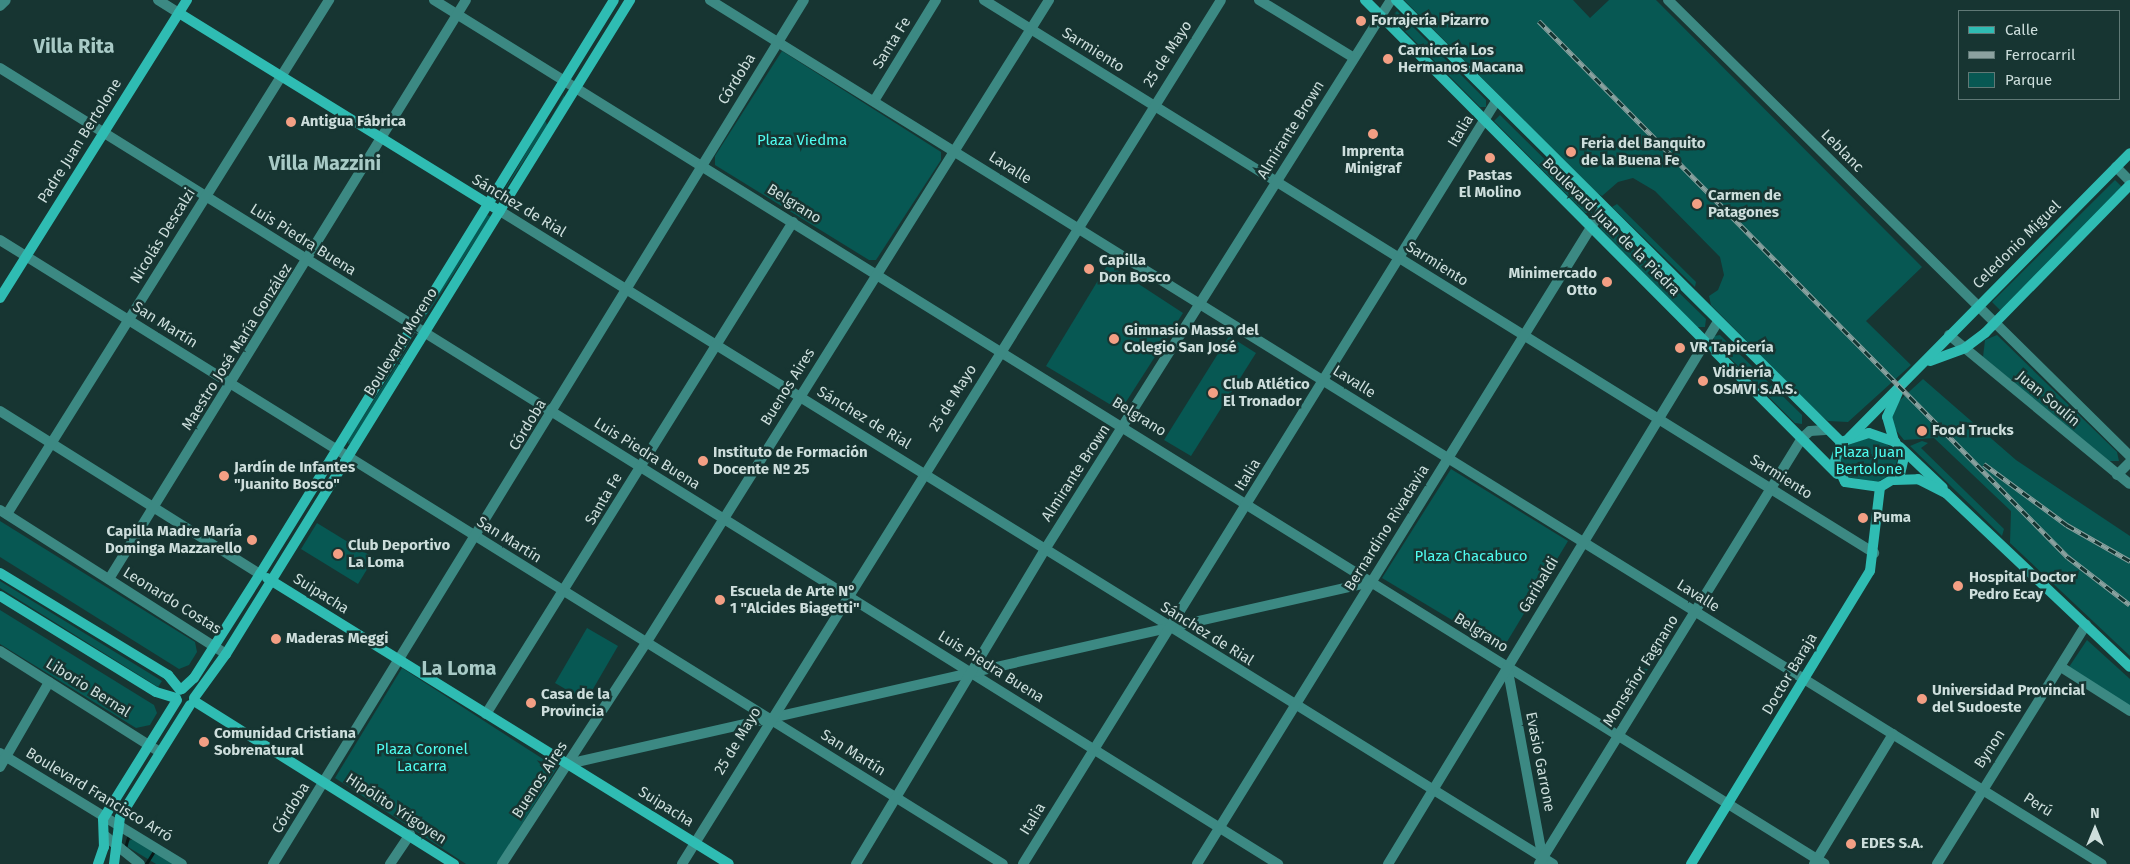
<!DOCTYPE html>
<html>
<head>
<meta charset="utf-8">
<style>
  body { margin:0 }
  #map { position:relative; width:2130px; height:864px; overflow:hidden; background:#173532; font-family:"Fira Sans",sans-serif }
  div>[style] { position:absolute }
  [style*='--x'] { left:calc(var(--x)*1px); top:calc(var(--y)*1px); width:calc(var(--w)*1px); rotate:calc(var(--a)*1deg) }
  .green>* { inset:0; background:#075853 }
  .stream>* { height:2.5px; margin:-1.25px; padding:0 1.25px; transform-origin:1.25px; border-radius:1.25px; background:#081816 }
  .street>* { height:10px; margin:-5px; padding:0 5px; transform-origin:5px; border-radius:5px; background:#3c8983 }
  .secondary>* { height:10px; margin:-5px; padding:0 5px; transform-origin:5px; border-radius:5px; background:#2fbcb3 }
  .rail>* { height:4.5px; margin-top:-2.25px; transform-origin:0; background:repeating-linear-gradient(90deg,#173532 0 8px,#8ba19f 0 16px); box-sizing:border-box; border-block:1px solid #8ba19f }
  .dots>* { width:14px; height:14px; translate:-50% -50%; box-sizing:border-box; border:2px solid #173532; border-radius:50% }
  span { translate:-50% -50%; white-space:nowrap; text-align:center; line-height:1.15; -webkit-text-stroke:5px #173532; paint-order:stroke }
  .poi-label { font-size:15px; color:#cddedc; font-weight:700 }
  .left { translate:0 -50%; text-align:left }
  .right { translate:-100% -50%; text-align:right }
  .street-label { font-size:15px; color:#cddedc }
  .park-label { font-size:15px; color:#4ffdf1 }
  .district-label { font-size:20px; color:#a8cac6; font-weight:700 }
  .legend { position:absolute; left:1958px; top:10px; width:162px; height:90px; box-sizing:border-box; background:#173532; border:1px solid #607976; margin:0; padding:6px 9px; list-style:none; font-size:15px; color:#cddedc }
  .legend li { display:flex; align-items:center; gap:10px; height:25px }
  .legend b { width:25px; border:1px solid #607976 }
  .north { position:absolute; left:2070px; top:804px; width:50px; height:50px; -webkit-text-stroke:4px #173532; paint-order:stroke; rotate:0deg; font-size:14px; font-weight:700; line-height:20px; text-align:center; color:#cddedc }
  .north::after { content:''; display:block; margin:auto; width:18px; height:22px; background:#cddedc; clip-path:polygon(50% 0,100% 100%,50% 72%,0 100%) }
</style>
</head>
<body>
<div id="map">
  <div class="green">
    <div style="clip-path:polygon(1404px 0,1573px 0,1590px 18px,1609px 0,1656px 0,1922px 267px,1866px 321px,1911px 365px,1848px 422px,1828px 421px,1818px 413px,1711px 305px,1709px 296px,1718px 290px,1724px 275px,1720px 257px,1655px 191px,1633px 178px,1618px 182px,1602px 196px,1597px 193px)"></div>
    <div style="clip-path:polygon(1397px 11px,1486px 100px,1486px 107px,1480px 107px,1391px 17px)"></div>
    <div style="clip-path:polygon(782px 51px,941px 152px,941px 160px,876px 260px,869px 260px,715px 165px,715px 156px)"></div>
    <div style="clip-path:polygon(564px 95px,564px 99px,499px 199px,545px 120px,547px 125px)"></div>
    <div style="clip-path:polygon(1500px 115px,1592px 206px,1592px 213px,1585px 213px,1494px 121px)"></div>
    <div style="clip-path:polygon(2115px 180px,2124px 189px,2001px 311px,1992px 302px)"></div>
    <div style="clip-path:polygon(1617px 204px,1696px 282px,1695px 287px,1612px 207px)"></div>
    <div style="clip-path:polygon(486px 214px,491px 217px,424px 319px,424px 315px)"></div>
    <div style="clip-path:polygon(1604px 220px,1706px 319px,1705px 327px,1697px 327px,1600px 228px)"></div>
    <div style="clip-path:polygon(1108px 264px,1183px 313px,1124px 405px,1116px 408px,1046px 366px)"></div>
    <div style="clip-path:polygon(1720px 335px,1802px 415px,1802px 424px,1795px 423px,1714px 342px,1714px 336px)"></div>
    <div style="clip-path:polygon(1997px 335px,2117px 452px,2119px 461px,2109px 461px,1983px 357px,1985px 340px)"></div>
    <div style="clip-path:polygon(1229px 336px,1256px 353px,1191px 456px,1164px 440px)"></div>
    <div style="clip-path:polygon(414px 338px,352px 443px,348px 444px,348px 440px)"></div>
    <div style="clip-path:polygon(1923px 379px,2016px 460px,2130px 536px,2130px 656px,2010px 543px,2011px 511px,1934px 438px,1904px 440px,1895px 429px,1892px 418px,1899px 401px)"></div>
    <div style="clip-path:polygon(1868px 438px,1884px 441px,1898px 456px,1894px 473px,1877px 482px,1848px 477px,1840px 461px,1846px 446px)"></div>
    <div style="clip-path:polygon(1922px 441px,1928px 443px,1921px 448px,2004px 529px,2002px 536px,1910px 446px)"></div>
    <div style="clip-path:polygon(1451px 469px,1568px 541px,1502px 650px,1382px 578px)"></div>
    <div style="clip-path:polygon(0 521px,195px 642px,197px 652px,189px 665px,179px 669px,0 557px)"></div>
    <div style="clip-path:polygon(317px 523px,374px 558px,358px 584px,301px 549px)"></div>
    <div style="clip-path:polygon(0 581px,162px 681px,158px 687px,0 588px)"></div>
    <div style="clip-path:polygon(0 610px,154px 705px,157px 713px,150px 725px,136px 728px,0 644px)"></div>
    <div style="clip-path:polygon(587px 628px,618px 646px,586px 701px,555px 683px)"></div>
    <div style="clip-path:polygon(2087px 640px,2130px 679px,2130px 707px,2069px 667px)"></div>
    <div style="clip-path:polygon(402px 668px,557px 768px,497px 864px,466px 864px,335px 778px)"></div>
    <div style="clip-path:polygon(1637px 668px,1648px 669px,1618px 719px,1610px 714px)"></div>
    <div style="clip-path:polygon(134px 839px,174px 864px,156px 864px,128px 847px,128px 841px)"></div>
  </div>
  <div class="stream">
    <div style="--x:125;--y:848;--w:15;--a:-74"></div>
    <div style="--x:146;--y:864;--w:15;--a:-58"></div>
  </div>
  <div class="street">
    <div style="--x:158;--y:0;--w:25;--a:32"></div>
    <div style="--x:434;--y:0;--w:1637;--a:31.85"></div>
    <div style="--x:710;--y:0;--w:1638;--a:31.83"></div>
    <div style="--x:984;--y:0;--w:1048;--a:31.85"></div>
    <div style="--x:1259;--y:0;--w:111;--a:31.4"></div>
    <div style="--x:1668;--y:0;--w:649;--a:44.63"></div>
    <div style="--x:0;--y:6;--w:8;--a:-45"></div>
    <div style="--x:0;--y:68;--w:1506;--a:31.92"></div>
    <div style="--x:874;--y:101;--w:119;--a:-58.5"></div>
    <div style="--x:2116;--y:167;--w:20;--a:45"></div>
    <div style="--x:500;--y:211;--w:1239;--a:31.8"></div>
    <div style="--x:0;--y:240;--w:1181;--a:31.89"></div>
    <div style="--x:1949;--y:335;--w:234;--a:39.5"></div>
    <div style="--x:0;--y:411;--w:307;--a:32.1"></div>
    <div style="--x:2117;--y:475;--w:18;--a:-45"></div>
    <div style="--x:0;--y:510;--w:268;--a:32.5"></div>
    <div style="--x:7;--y:514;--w:607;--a:-57.93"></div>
    <div style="--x:109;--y:579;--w:680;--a:-58.34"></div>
    <div style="--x:0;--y:651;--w:189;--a:32.3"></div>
    <div style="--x:1507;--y:666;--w:198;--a:79.5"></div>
    <div style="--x:2061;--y:667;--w:82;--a:32.5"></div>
    <div style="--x:486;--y:714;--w:580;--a:-58.04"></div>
    <div style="--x:0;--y:753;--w:213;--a:31.4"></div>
    <div style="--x:568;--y:764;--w:823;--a:-12.77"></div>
    <div style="--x:0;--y:767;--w:98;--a:-60"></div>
    <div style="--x:104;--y:835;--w:46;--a:38.9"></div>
    <div style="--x:273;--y:864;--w:1014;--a:-58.43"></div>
    <div style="--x:390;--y:864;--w:36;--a:-56"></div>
    <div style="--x:502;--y:864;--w:264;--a:-56.9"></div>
    <div style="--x:646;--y:643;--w:759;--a:-57.92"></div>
    <div style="--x:682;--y:864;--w:1018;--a:-58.04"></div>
    <div style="--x:856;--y:864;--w:365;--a:-59"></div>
    <div style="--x:1044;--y:551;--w:651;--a:-57.8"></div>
    <div style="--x:1023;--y:864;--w:898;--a:-58.2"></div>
    <div style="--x:1197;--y:864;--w:771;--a:-58.25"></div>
    <div style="--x:1388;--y:864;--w:633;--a:-58.69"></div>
    <div style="--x:1539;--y:864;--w:499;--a:-58.3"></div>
    <div style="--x:1801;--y:439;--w:12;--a:-42"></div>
    <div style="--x:1810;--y:431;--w:15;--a:-4"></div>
    <div style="--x:1814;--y:864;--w:152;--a:-58.7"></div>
    <div style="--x:1937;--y:864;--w:282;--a:-58.1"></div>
  </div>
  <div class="secondary">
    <div style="--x:1365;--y:0;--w:669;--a:45.12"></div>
    <div style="--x:1396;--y:0;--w:627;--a:44.81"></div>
    <div style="--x:179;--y:13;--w:377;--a:31.7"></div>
    <div style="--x:0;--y:298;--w:352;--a:-57.9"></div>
    <div style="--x:1930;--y:361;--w:37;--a:-20"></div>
    <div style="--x:1965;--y:348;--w:25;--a:-37"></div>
    <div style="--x:1985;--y:333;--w:207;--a:-45.6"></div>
    <div style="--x:1869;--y:433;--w:28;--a:19"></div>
    <div style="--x:1895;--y:442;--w:17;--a:59"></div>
    <div style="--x:1904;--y:457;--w:18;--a:103"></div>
    <div style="--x:1900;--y:475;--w:23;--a:149"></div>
    <div style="--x:1880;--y:487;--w:35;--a:-172"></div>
    <div style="--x:1845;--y:482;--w:23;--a:-115"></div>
    <div style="--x:1835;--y:461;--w:20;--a:-72"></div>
    <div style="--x:1841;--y:442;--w:29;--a:-18"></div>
    <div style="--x:1849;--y:438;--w:400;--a:-45.4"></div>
    <div style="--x:1894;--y:441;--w:25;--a:-106"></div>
    <div style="--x:1887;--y:417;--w:27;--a:-66"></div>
    <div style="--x:1900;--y:447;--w:59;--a:43.6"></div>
    <div style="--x:1894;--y:480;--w:24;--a:-2"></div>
    <div style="--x:1918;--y:479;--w:31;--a:27"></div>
    <div style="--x:1946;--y:493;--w:253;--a:43.4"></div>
    <div style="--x:0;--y:573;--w:197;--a:31.3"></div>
    <div style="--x:168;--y:675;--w:19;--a:51"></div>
    <div style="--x:267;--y:578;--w:543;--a:31.76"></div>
    <div style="--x:0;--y:596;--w:183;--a:31.6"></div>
    <div style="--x:156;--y:692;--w:21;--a:17"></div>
    <div style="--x:182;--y:689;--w:16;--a:-43"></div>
    <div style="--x:194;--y:678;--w:123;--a:-57.6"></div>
    <div style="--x:260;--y:574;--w:674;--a:-58.34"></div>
    <div style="--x:194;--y:698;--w:54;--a:-54"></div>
    <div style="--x:226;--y:654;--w:769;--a:-58.29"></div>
    <div style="--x:194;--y:701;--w:307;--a:32.1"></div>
    <div style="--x:98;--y:864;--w:18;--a:-71"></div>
    <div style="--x:104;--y:847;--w:28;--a:-92"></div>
    <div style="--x:103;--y:819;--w:140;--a:-58.1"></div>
    <div style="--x:114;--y:864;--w:47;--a:-82.7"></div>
    <div style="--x:120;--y:817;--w:132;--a:-58"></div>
    <div style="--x:1691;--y:864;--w:343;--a:-58.6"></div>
    <div style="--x:1870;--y:571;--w:85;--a:-83.2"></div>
  </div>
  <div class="rail">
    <div style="--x:1539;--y:21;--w:753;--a:45.38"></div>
    <div style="--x:2068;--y:557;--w:78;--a:37.7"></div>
    <div style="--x:1984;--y:464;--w:103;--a:36.3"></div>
    <div style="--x:2067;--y:525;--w:73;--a:29.7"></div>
  </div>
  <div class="dots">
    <div style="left:1361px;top:21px;background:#f39f84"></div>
    <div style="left:1388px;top:59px;background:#f39f84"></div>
    <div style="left:291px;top:122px;background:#f39f84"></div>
    <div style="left:1373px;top:134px;background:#f39f84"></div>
    <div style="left:1571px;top:152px;background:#f39f84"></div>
    <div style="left:1490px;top:158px;background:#f39f84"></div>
    <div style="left:1697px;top:204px;background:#f39f84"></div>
    <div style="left:1089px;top:269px;background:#f39f84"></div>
    <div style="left:1607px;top:282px;background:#f39f84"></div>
    <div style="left:1114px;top:339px;background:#f39f84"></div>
    <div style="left:1680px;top:348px;background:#f39f84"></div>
    <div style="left:1703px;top:381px;background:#f39f84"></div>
    <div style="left:1213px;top:393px;background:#f39f84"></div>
    <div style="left:1922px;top:431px;background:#f39f84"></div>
    <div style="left:703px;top:461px;background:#f39f84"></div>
    <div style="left:224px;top:476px;background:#f39f84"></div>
    <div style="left:1863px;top:518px;background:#f39f84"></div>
    <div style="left:252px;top:540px;background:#f39f84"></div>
    <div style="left:338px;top:554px;background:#f39f84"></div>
    <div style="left:1958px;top:586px;background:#f39f84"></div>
    <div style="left:720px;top:600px;background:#f39f84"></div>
    <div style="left:276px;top:639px;background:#f39f84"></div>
    <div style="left:1922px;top:699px;background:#f39f84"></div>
    <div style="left:531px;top:703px;background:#f39f84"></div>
    <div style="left:204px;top:742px;background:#f39f84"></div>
    <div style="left:1851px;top:844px;background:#f39f84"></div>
  </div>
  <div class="poi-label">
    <span class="left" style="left:1371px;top:21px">Forrajería Pizarro</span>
    <span class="left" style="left:1398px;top:59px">Carnicería Los<br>Hermanos Macana</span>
    <span class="left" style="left:301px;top:122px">Antigua Fábrica</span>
    <span class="left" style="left:1581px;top:152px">Feria del Banquito<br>de la Buena Fe</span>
    <span style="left:1373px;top:160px">Imprenta<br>Minigraf</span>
    <span style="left:1490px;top:184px">Pastas<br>El Molino</span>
    <span class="left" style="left:1708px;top:204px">Carmen de<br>Patagones</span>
    <span class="left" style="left:1099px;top:269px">Capilla<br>Don Bosco</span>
    <span class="right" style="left:1597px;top:282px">Minimercado<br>Otto</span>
    <span class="left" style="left:1124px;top:339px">Gimnasio Massa del<br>Colegio San José</span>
    <span class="left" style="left:1690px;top:348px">VR Tapicería</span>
    <span class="left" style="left:1713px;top:381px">Vidriería<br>OSMVI S.A.S.</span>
    <span class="left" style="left:1223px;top:393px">Club Atlético<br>El Tronador</span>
    <span class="left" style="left:1932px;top:431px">Food Trucks</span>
    <span class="left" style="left:713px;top:461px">Instituto de Formación<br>Docente Nº 25</span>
    <span class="left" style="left:234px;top:476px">Jardín de Infantes<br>"Juanito Bosco"</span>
    <span class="left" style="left:1873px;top:518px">Puma</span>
    <span class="right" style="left:242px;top:540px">Capilla Madre María<br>Dominga Mazzarello</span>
    <span class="left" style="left:348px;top:554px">Club Deportivo<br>La Loma</span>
    <span class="left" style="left:1969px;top:586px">Hospital Doctor<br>Pedro Ecay</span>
    <span class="left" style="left:730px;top:600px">Escuela de Arte N°<br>1 "Alcides Biagetti"</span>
    <span class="left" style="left:286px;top:639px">Maderas Meggi</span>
    <span class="left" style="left:1932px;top:699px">Universidad Provincial<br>del Sudoeste</span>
    <span class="left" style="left:541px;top:703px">Casa de la<br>Provincia</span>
    <span class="left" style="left:214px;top:742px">Comunidad Cristiana<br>Sobrenatural</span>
    <span class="left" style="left:1861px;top:844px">EDES S.A.</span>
  </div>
  <div class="street-label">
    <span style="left:892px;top:43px;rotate:-58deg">Santa Fe</span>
    <span style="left:1093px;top:50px;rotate:32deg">Sarmiento</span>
    <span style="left:1168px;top:54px;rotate:-57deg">25 de Mayo</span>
    <span style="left:737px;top:79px;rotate:-58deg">Córdoba</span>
    <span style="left:1291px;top:130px;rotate:-58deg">Almirante Brown</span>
    <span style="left:1461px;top:131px;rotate:-59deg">Italia</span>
    <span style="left:80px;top:141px;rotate:-58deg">Padre Juan Bertolone</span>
    <span style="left:1842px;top:151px;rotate:45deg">Leblanc</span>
    <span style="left:1010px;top:168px;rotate:32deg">Lavalle</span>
    <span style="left:794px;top:204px;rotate:32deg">Belgrano</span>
    <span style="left:519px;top:206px;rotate:31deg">Sánchez de Rial</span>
    <span style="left:1611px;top:227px;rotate:45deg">Boulevard Juan de la Piedra</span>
    <span style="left:163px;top:236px;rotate:-58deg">Nicolás Descalzi</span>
    <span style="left:303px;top:240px;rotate:32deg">Luis Piedra Buena</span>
    <span style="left:2017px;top:245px;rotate:-45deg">Celedonio Miguel</span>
    <span style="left:1437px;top:264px;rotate:32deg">Sarmiento</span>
    <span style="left:165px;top:325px;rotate:32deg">San Martín</span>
    <span style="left:401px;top:342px;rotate:-58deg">Boulevard Moreno</span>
    <span style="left:237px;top:347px;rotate:-58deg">Maestro José María González</span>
    <span style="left:1354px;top:382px;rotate:32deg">Lavalle</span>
    <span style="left:788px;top:387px;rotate:-58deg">Buenos Aires</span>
    <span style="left:953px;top:398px;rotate:-58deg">25 de Mayo</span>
    <span style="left:2048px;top:399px;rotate:40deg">Juan Soulín</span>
    <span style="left:1139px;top:417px;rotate:32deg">Belgrano</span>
    <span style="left:864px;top:418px;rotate:31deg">Sánchez de Rial</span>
    <span style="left:528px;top:425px;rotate:-59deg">Córdoba</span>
    <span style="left:647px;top:454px;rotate:32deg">Luis Piedra Buena</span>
    <span style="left:1076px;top:473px;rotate:-57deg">Almirante Brown</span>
    <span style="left:1248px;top:475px;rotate:-58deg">Italia</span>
    <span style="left:1781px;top:477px;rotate:32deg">Sarmiento</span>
    <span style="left:604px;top:499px;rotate:-59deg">Santa Fe</span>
    <span style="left:1387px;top:528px;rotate:-58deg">Bernardino Rivadavia</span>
    <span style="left:509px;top:540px;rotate:32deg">San Martín</span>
    <span style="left:1539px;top:585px;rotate:-59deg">Garibaldi</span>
    <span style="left:321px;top:594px;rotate:32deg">Suipacha</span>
    <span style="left:1698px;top:596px;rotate:32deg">Lavalle</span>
    <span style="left:172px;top:601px;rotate:32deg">Leonardo Costas</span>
    <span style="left:1481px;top:633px;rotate:32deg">Belgrano</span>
    <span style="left:1207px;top:634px;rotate:32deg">Sánchez de Rial</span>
    <span style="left:991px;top:667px;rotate:32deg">Luis Piedra Buena</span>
    <span style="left:1641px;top:671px;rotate:-58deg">Monseñor Fagnano</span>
    <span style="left:1790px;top:674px;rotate:-59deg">Doctor Baraja</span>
    <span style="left:88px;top:688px;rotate:32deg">Liborio Bernal</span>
    <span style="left:738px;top:741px;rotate:-59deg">25 de Mayo</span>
    <span style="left:1990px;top:749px;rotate:-57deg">Bynon</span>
    <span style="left:853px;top:753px;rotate:32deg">San Martín</span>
    <span style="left:1540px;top:762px;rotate:79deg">Evasio Garrone</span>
    <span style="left:540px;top:780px;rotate:-57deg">Buenos Aires</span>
    <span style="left:99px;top:795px;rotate:31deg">Boulevard Francisco Arró</span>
    <span style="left:2038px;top:805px;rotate:32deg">Perú</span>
    <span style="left:666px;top:807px;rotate:32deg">Suipacha</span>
    <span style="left:291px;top:808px;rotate:-58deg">Córdoba</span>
    <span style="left:396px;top:809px;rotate:33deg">Hipólito Yrigoyen</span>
    <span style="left:1033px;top:819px;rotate:-58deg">Italia</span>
  </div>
  <div class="park-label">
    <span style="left:802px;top:141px">Plaza Viedma</span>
    <span style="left:1869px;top:461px">Plaza Juan<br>Bertolone</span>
    <span style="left:1471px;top:557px">Plaza Chacabuco</span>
    <span style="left:422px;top:758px">Plaza Coronel<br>Lacarra</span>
  </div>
  <div class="district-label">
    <span style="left:74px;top:46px">Villa Rita</span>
    <span style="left:325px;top:163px">Villa Mazzini</span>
    <span style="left:459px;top:668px">La Loma</span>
  </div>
  <ul class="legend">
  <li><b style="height:6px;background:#2fbcb3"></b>Calle</li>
  <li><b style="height:6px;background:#8ba19f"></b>Ferrocarril</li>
  <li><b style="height:14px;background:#075853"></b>Parque</li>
  </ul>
  <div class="north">N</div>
</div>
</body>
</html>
